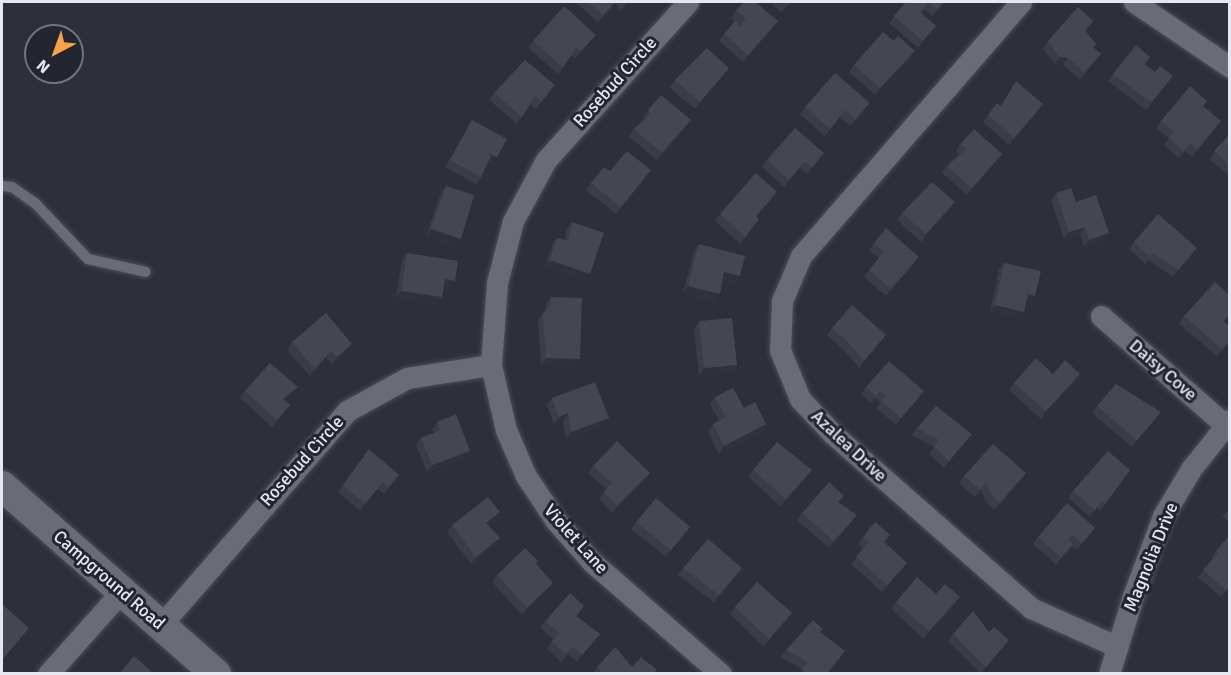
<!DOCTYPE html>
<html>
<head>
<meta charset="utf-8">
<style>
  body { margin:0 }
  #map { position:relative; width:1231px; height:675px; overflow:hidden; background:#2d303a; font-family:Signika,sans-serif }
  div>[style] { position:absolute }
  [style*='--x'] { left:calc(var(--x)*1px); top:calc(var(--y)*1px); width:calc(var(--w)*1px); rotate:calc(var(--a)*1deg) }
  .roads { filter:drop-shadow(0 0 2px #4b4e57) drop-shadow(0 0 2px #4b4e57) }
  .lane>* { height:10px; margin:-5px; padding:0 5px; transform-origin:5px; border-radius:5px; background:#696c77 }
  .street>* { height:21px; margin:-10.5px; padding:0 10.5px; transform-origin:10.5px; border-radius:10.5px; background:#696c77 }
  .secondary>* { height:30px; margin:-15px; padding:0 15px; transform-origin:15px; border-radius:15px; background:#696c77 }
  .wall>* { inset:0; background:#3a3d46 }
  .shaded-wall>* { inset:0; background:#303239 }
  .building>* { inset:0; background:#444751 }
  span { translate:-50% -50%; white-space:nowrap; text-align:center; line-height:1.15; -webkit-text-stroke:6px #232630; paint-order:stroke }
  .street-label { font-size:18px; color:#e6e8ef }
  .frame { position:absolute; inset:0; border:3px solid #e6e8ef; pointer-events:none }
  .north { position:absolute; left:24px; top:24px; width:60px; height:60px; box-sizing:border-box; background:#232630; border:2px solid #71747c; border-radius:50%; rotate:221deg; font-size:16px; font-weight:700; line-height:24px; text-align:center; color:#e6e8ef }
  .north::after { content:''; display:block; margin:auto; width:21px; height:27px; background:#f7a149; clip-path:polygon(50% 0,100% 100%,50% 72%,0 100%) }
</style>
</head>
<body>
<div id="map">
  <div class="roads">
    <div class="lane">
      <div style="--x:2;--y:186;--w:10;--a:6"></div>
      <div style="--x:12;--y:187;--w:28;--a:35"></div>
      <div style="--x:35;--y:203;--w:77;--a:46.6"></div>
      <div style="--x:88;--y:259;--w:59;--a:12.6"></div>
    </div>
    <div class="street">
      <div style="--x:688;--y:2;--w:212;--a:131.9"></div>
      <div style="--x:546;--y:160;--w:69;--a:118.4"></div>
      <div style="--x:513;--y:221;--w:64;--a:104.5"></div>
      <div style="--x:497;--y:283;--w:82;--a:94.2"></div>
      <div style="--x:491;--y:365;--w:67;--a:77"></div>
      <div style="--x:506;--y:430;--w:50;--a:66.5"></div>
      <div style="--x:526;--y:476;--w:54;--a:56.3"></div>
      <div style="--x:556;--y:521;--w:55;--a:48.7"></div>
      <div style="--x:592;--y:562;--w:171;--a:41"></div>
      <div style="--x:1021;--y:2;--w:336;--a:130.9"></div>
      <div style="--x:801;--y:256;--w:49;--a:112.9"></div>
      <div style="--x:782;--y:301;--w:49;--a:92.3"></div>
      <div style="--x:780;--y:350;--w:53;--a:67.8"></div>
      <div style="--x:800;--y:399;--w:48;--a:46.7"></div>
      <div style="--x:833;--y:434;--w:264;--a:41.3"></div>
      <div style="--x:1031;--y:608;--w:95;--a:24.1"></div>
      <div style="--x:1134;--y:2;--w:116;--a:34.1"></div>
      <div style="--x:1101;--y:316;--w:165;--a:41.3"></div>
      <div style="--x:161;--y:625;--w:284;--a:-49"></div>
      <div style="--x:347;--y:411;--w:68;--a:-28.8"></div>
      <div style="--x:407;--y:378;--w:85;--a:-8.8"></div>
      <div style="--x:48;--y:674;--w:111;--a:-48.3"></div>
      <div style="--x:1109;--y:674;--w:82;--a:-72.9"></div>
      <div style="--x:1133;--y:596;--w:85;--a:-69.4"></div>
      <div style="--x:1163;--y:516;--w:55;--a:-59.2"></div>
      <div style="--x:1191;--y:469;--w:63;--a:-51.5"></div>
    </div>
    <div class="secondary">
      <div style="--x:2;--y:486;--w:285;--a:41.3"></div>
    </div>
  </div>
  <div class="wall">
    <div style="clip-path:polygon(575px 2px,629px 2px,621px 10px,614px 4px,598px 22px)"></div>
    <div style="clip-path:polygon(770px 2px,791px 2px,781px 12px)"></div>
    <div style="clip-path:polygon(906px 2px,944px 2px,932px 16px,924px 9px,921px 13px,936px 26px,918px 48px,889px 23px)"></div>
    <div style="clip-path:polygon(1224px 2px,1230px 2px,1230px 6px)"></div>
    <div style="clip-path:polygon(736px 10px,778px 21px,773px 28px,743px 62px,719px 41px,724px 34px,740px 26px,731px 18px)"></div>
    <div style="clip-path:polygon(1086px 31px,1096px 44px,1094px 48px,1101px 54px,1080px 80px,1063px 65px,1055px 64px,1043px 49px,1048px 41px)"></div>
    <div style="clip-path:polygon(596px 35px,576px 58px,571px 56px,558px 74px,528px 48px,533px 41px)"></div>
    <div style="clip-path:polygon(894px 41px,910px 58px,875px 95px,849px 72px,854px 65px)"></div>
    <div style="clip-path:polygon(1155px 72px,1173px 76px,1146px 110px,1108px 81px,1113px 74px)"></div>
    <div style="clip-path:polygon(724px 76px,695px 109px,670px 88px,675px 80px)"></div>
    <div style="clip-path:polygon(1016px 81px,1038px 111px,1009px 145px,983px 122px,988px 115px,1001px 106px)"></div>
    <div style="clip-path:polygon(550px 92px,536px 109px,530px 104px,517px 124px,489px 100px,494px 93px)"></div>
    <div style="clip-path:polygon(805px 107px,865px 110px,850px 126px,840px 117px,825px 136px,800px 114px)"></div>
    <div style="clip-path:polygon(1203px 107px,1221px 121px,1192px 157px,1185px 151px,1179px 158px,1164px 145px,1169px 138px,1156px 128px,1161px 121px)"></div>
    <div style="clip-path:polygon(648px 110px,686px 128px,657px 160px,629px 136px,634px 129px,645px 119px,643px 117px)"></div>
    <div style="clip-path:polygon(472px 120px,492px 164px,488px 162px,481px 177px,476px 184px,445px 167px)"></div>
    <div style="clip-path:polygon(1230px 134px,1230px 176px,1209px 159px)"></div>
    <div style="clip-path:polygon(960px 144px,1002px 154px,997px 161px,967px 195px,942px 173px,947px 166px,959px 155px,956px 151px)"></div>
    <div style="clip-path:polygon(824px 153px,819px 160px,807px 174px,800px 168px,784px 187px,762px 167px,767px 160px)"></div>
    <div style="clip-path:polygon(651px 170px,616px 214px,586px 190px,591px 183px)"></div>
    <div style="clip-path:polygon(446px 186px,456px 247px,426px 236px,441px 193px)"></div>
    <div style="clip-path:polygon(1056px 193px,1076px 202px,1109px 233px,1104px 240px,1084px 247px,1080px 234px,1064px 239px,1051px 200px)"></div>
    <div style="clip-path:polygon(772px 199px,756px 217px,754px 226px,740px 244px,715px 221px,720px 214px)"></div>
    <div style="clip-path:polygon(950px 209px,921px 242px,897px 220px,902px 213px)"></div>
    <div style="clip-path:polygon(572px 222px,590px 274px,585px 281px,545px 267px,552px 245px,557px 238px,565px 240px,567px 229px)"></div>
    <div style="clip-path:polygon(1134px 242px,1192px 255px,1173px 277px,1148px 260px,1145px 264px,1129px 249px)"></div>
    <div style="clip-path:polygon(874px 243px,914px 264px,886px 296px,864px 277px,879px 258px,869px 250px)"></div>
    <div style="clip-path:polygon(699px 244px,735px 283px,723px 280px,715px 302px,683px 293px,694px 251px)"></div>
    <div style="clip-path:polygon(407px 253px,455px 281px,450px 288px,444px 287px,442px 297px,437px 304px,396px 298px,402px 260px)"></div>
    <div style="clip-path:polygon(1004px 263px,1035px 296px,1030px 303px,1026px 302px,1024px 312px,1019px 319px,990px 312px,999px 270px)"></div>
    <div style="clip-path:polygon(1230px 296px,1230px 315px,1224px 322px,1230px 327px,1230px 342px,1217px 356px,1179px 324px,1184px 316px)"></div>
    <div style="clip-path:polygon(551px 297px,575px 366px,541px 365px,538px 320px,545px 310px,546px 304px)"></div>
    <div style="clip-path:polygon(699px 321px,737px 365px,732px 372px,699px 375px,694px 329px)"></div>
    <div style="clip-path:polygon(832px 328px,886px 335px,859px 368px,844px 350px,827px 335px)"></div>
    <div style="clip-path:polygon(292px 342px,347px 351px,332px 364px,326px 358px,310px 376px,287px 350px)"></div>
    <div style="clip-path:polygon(1053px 374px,1075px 381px,1041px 419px,1009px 390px,1014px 383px)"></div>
    <div style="clip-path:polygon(866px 387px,919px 399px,896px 425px,876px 408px,880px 403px,875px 398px,871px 403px,861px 394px)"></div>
    <div style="clip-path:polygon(245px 391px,293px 395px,285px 400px,290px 405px,272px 427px,240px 398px)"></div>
    <div style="clip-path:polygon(715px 397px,744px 408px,766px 424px,761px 432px,719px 454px,708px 432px,713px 424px,719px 421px,710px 404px)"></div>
    <div style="clip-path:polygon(552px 398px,609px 418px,604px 425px,566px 439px,563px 421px,554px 424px,547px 405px)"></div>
    <div style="clip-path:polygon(1097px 406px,1161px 412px,1132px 447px,1092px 413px)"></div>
    <div style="clip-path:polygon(437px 422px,465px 458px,427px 472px,416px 445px,421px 438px,434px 433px,432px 429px)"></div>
    <div style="clip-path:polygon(917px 428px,972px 434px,944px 468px,929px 454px,934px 447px,912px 435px)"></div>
    <div style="clip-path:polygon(369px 449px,399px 475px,384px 494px,378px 489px,360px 511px,338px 492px)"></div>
    <div style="clip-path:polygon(593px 466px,650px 473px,645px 480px,612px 513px,599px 499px,606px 489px,588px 473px)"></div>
    <div style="clip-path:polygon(753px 470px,807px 477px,781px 507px,748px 477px)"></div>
    <div style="clip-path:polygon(1130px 470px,1100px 511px,1097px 508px,1090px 517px,1068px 498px,1073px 491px)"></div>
    <div style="clip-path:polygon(1026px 473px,1021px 480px,995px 510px,986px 502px,981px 489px,975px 497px,959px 483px,964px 476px)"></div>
    <div style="clip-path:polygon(839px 503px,852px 522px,829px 548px,797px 520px,802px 513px)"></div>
    <div style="clip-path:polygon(1230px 507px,1230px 523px,1222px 517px)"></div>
    <div style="clip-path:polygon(495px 519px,488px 525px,495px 545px,471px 564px,447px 532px,452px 525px)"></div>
    <div style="clip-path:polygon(636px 522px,685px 535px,666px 557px,631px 529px)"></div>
    <div style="clip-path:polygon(1095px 528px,1077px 550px,1072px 546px,1056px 565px,1033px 544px,1038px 537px)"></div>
    <div style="clip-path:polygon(1230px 535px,1230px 587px,1221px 597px,1198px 577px,1213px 559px,1211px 558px,1216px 551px)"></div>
    <div style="clip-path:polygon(863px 537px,884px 543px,907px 563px,902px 570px,882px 592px,851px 564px,863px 549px,858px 544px)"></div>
    <div style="clip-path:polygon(538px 561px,536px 565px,548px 590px,522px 615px,492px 582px,497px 575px)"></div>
    <div style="clip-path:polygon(683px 568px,737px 576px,714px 602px,678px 575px)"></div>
    <div style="clip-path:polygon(896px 602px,955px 604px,924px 639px,891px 609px)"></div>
    <div style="clip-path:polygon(735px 607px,787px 620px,764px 647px,730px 614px)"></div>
    <div style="clip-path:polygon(579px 613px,576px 617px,600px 634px,577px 662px,568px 654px,561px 662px,547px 649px,553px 639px,540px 628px,545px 621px)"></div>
    <div style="clip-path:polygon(821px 632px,840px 658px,827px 674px,799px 674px,802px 669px,781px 657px,786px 650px)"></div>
    <div style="clip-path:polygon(989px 632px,1009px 640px,981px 674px,948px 641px,953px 634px)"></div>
    <div style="clip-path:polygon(597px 667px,632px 667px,657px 670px,654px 674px,592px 674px)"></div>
  </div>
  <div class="shaded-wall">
    <div style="clip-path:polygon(778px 21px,773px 28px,743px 62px,748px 55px)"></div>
    <div style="clip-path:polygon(936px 26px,931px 33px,918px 48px,923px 41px)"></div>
    <div style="clip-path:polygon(596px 35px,591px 42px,576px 58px,581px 51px)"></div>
    <div style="clip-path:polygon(915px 51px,910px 58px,875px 95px,880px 88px)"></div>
    <div style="clip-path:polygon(1060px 57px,1068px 58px,1063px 65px,1055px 64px)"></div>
    <div style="clip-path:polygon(729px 68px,724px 76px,695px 109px,700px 102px)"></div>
    <div style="clip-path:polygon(1043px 104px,1038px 111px,1009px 145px,1014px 138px)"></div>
    <div style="clip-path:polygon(691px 120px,686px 128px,657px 160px,662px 153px)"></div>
    <div style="clip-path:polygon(487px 153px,497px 157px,492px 164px,482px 161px)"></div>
    <div style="clip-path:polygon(824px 153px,819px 160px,807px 174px,812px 167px)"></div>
    <div style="clip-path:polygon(1002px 154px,997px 161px,967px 195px,972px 188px)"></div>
    <div style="clip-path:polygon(805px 161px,800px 168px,784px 187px,789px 180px)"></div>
    <div style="clip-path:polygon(777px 192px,772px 199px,751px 223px,756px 216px)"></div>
    <div style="clip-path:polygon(955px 202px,950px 209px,921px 242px,926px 234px)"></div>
    <div style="clip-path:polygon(1085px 227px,1080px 234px,1064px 239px,1069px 232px)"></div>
    <div style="clip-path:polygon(431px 229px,461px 239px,456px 247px,426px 236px)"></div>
    <div style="clip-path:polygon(1109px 233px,1104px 240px,1084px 247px,1089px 240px)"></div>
    <div style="clip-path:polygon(1197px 248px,1192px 255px,1173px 277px,1178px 270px)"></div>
    <div style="clip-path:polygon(919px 257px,914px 264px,886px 296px,891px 289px)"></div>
    <div style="clip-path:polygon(550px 260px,590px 274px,585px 281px,545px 267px)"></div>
    <div style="clip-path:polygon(724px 272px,740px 276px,735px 283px,719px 279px)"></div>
    <div style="clip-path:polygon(445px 279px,455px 281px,450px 288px,440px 287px)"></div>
    <div style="clip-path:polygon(688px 286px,720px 294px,715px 302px,683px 293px)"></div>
    <div style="clip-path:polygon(401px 291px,442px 297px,437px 304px,396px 298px)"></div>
    <div style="clip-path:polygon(1028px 294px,1035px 296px,1030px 303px,1023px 301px)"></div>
    <div style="clip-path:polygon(995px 305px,1024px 312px,1019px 319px,990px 312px)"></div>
    <div style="clip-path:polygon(886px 335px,881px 342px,859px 368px,864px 361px)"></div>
    <div style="clip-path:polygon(352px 344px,347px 351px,332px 364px,337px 357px)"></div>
    <div style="clip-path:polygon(331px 351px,326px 358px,310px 376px,315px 369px)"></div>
    <div style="clip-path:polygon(546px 358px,580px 359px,575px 366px,541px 365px)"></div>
    <div style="clip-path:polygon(737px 365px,732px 372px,699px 375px,704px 368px)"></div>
    <div style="clip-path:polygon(1080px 374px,1075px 381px,1041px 419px,1046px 411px)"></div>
    <div style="clip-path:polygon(298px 387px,293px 395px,278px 406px,283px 399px)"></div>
    <div style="clip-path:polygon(924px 391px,919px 399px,896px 425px,901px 418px)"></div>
    <div style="clip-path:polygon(1161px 412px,1156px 420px,1132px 447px,1137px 440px)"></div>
    <div style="clip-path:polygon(568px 413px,563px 421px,554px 424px,559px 417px)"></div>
    <div style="clip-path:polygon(609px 418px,604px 425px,566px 439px,571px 432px)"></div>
    <div style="clip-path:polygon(766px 424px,761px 432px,719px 454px,724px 446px)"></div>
    <div style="clip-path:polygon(972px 434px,967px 441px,944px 468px,949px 461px)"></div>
    <div style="clip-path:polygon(470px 451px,465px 458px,427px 472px,432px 465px)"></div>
    <div style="clip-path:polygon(812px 470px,807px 477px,781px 507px,786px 499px)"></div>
    <div style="clip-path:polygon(650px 473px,645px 480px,612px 513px,617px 506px)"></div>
    <div style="clip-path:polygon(1026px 473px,1021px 480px,995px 510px,1000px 503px)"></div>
    <div style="clip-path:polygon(383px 482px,378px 489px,360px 511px,365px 504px)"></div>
    <div style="clip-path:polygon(500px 512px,495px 519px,481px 530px,486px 523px)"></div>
    <div style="clip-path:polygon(857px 515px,852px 522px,829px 548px,834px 541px)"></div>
    <div style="clip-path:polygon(690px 527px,685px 535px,666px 557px,671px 550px)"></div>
    <div style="clip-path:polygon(1095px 528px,1090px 536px,1077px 550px,1082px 543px)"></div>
    <div style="clip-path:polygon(500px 538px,495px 545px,471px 564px,476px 557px)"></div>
    <div style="clip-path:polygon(907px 563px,902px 570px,882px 592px,887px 585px)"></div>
    <div style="clip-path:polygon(742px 568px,737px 576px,714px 602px,719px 595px)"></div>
    <div style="clip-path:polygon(553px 583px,548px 590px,522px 615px,527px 608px)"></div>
    <div style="clip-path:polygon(960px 597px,955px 604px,924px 639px,929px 631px)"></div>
    <div style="clip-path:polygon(792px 613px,787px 620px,764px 647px,769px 639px)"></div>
    <div style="clip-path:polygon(29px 628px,24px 635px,2px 661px,2px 660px)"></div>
    <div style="clip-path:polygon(600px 634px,595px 641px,577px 662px,582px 655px)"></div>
    <div style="clip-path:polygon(1009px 640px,1004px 647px,981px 674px,986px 667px)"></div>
  </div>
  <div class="building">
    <div style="clip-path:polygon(588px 2px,615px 2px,603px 15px)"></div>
    <div style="clip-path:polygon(744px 2px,755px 2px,778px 21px,748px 55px,724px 34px,735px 21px,740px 26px,746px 19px,736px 10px)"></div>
    <div style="clip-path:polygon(906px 2px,944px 2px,937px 9px,929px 2px,920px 12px,936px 26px,923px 41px,894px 16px)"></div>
    <div style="clip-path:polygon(564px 6px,596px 35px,581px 51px,576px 48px,563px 67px,533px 41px)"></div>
    <div style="clip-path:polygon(1078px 7px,1093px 21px,1085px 31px,1096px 44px,1093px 47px,1101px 54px,1084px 72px,1068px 58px,1060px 57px,1048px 41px)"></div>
    <div style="clip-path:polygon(883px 32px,894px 41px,898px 36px,915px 51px,880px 88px,854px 65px)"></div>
    <div style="clip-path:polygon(1136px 45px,1150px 57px,1145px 64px,1155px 72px,1160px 66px,1173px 76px,1151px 102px,1113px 74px)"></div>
    <div style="clip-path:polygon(707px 48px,729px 68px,700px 102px,675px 80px)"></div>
    <div style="clip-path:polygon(525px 60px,555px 85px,541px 102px,535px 96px,522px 117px,494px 93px)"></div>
    <div style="clip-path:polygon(835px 73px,870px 103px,855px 119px,845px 110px,830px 129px,805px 107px)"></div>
    <div style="clip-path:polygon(1016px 81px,1043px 104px,1014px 138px,988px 115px,997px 103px,1001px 106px)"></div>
    <div style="clip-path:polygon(1190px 86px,1207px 101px,1203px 106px,1221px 121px,1197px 150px,1190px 144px,1184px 151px,1169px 138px,1174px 131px,1161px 121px)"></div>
    <div style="clip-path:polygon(661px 95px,691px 120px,662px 153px,634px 129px,651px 113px,648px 110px)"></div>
    <div style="clip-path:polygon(472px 120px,507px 139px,497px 157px,487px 153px,491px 156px,481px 177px,450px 160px)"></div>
    <div style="clip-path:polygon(795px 128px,824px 153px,812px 167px,805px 161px,789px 180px,767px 160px)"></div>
    <div style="clip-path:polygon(974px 129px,1002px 154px,972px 188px,947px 166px,966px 149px,960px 144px)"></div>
    <div style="clip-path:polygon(1230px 134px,1230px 165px,1214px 151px)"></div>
    <div style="clip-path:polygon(627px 151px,651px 170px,621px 207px,591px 183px,604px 167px,610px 171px)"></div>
    <div style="clip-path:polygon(756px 173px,777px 192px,756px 216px,759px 219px,745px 237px,720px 214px)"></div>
    <div style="clip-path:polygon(932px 182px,955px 202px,926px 234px,902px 213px)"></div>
    <div style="clip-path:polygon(446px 186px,474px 195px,461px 239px,431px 229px)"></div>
    <div style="clip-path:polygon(1071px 188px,1076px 202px,1096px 195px,1109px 233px,1089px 240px,1085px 227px,1069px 232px,1056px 193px)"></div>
    <div style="clip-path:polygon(1158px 214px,1197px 248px,1178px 270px,1153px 253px,1150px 256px,1134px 242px)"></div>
    <div style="clip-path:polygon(572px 222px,604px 233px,590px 274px,550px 260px,557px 238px,568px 241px)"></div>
    <div style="clip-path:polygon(886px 228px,919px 257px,891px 289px,869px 270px,884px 252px,874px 243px)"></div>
    <div style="clip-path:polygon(699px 244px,745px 256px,740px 276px,724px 272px,720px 294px,688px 286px)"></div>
    <div style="clip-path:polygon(407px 253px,458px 261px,455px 281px,445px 279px,442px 297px,401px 291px)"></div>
    <div style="clip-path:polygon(1004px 263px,1041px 271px,1035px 296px,1028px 294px,1024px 312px,995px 305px)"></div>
    <div style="clip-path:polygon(1215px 282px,1230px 296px,1230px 314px,1223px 321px,1230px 327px,1230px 340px,1222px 349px,1184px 316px)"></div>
    <div style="clip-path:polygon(551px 297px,582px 298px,580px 359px,546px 358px,543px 313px,550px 306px)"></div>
    <div style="clip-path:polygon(852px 305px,886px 335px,864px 361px,849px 343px,832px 328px)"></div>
    <div style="clip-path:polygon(326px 313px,352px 344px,337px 357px,331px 351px,315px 369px,292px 342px)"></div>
    <div style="clip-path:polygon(732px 318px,737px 365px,704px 368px,699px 321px)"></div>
    <div style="clip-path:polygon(1036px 358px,1053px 374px,1065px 360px,1080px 374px,1046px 411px,1014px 383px)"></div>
    <div style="clip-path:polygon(889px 361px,924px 391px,901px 418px,881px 401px,886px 396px,880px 391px,876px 396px,866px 387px)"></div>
    <div style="clip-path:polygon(270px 363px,298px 387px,283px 399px,290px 405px,277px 420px,245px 391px)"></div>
    <div style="clip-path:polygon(595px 382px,609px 418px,571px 432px,568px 413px,559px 417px,552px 398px)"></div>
    <div style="clip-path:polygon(1116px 384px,1161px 412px,1137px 440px,1097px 406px)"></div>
    <div style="clip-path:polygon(733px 388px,744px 408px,755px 402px,766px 424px,724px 446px,713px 424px,726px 417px,715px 397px)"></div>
    <div style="clip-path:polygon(936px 406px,972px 434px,949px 461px,934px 447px,939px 440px,917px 428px)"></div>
    <div style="clip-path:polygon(456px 414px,470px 451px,432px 465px,421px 438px,440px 430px,437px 422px)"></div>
    <div style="clip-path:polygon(617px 441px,650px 473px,617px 506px,604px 492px,612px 483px,593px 466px)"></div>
    <div style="clip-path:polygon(777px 442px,812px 470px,786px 499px,753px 470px)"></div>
    <div style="clip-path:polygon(993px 444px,1026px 473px,1000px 503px,991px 495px,986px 482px,980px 490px,964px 476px)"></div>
    <div style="clip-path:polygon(369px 449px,399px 475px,389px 487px,383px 482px,365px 504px,343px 485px)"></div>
    <div style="clip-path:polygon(1108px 451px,1130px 470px,1105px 504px,1102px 501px,1095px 510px,1073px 491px)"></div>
    <div style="clip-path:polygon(829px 482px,844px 496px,838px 502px,857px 515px,834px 541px,802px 513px)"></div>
    <div style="clip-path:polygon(488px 497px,500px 512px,486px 523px,500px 538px,476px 557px,452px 525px)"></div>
    <div style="clip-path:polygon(656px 498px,690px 527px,671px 550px,636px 522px)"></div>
    <div style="clip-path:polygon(1067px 503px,1095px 528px,1082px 543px,1072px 535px,1068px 540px,1073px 544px,1061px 557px,1038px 537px)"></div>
    <div style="clip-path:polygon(875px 522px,890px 535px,884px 542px,907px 563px,887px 585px,856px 557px,869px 542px,863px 537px)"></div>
    <div style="clip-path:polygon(1230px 535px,1230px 586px,1226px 590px,1203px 570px,1218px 553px,1216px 551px)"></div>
    <div style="clip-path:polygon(708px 539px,742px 568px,719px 595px,683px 568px)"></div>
    <div style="clip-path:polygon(525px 548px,538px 561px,536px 564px,553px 583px,527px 608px,497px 575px)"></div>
    <div style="clip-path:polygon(917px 577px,936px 594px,945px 584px,960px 597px,929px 631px,896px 602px)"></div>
    <div style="clip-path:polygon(757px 582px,792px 613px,769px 639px,735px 607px)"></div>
    <div style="clip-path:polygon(570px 593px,584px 606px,576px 616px,600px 634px,582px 655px,573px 647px,566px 654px,552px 642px,559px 633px,545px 621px)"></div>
    <div style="clip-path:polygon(2px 604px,29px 628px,2px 660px)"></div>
    <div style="clip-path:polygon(973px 611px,989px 632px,994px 627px,1009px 640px,986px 667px,953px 634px)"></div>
    <div style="clip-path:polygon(813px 620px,823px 629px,820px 632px,845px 651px,826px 674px,807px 674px,802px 669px,808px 662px,786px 650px)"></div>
    <div style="clip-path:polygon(615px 647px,632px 667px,641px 657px,657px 670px,653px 674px,604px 674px,597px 667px)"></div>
    <div style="clip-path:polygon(134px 656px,154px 674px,119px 674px)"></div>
  </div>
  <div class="street-label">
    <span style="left:615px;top:82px;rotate:-48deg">Rosebud Circle</span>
    <span style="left:1163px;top:370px;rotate:41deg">Daisy Cove</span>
    <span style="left:849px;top:446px;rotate:43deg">Azalea Drive</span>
    <span style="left:302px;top:461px;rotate:-48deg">Rosebud Circle</span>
    <span style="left:576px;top:539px;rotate:48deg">Violet Lane</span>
    <span style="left:1151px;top:557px;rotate:-68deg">Magnolia Drive</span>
    <span style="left:109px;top:580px;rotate:41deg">Campground Road</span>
  </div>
  <div class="frame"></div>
  <div class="north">N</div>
</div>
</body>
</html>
